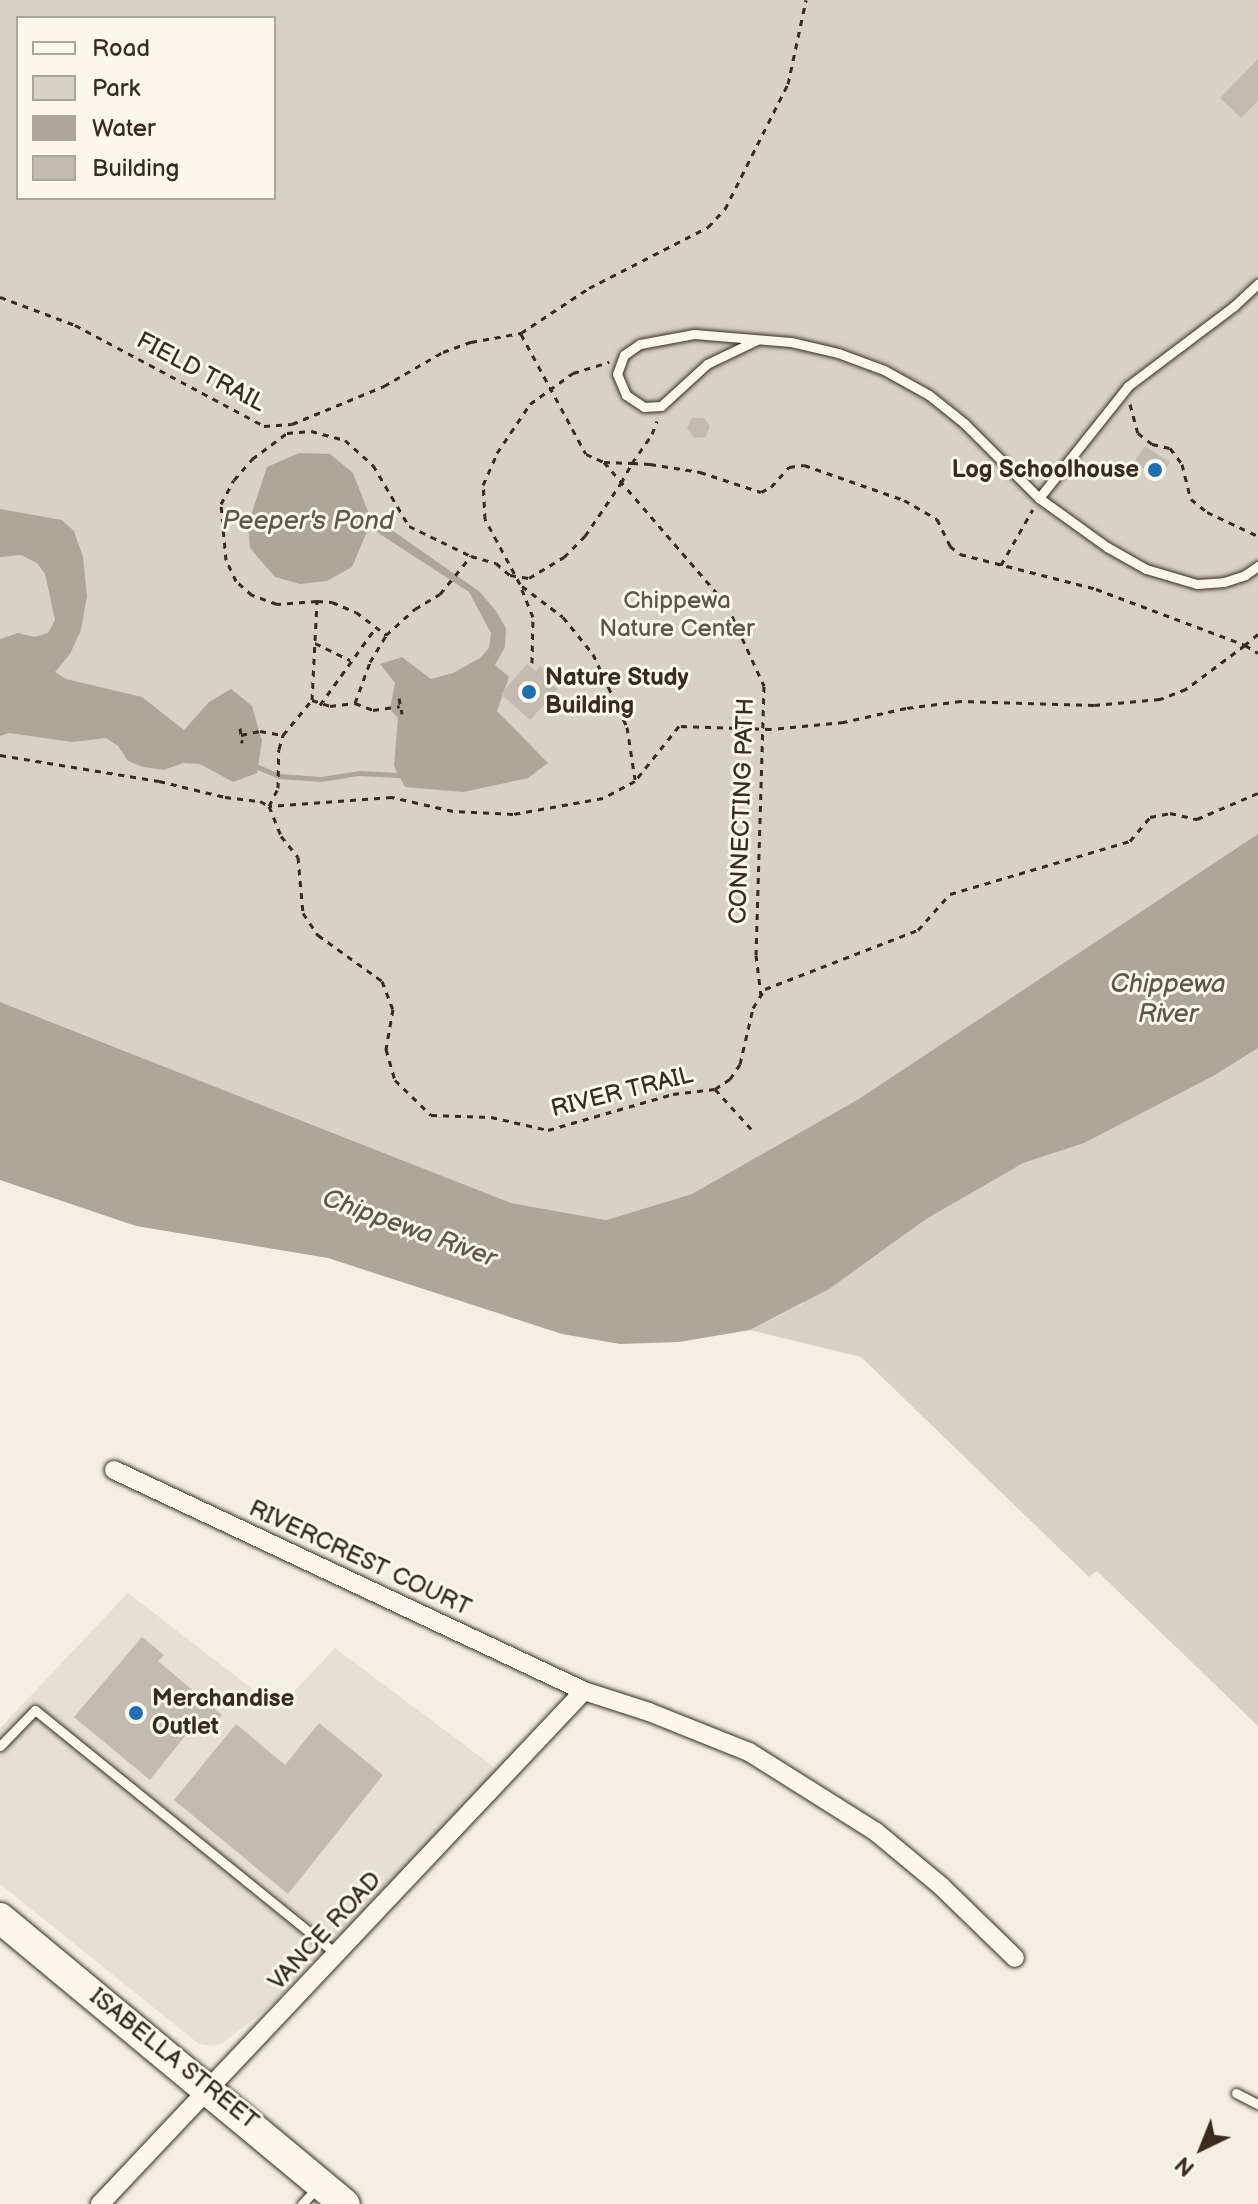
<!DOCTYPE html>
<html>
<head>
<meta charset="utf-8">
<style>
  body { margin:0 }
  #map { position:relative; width:1258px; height:2204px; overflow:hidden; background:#f3efe4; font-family:"Balsamiq Sans",sans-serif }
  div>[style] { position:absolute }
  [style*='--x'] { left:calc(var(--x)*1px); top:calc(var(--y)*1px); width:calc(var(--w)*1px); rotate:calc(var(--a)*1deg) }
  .built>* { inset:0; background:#e5dfd4 }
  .green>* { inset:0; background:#d8d1c6 }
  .water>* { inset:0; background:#afa69a }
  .stream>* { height:5px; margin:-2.5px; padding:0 2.5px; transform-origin:2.5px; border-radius:2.5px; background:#afa69a }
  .building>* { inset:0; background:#c3bbb0 }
  .path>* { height:3px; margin-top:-1.5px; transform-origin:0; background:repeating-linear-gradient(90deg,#3b2a1e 0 6px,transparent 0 12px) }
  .roads { filter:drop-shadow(0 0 2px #3b2a1e) drop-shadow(0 0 2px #3b2a1e) }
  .service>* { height:9px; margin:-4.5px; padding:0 4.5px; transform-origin:4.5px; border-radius:4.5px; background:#fbf7ec }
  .minor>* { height:18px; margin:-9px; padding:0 9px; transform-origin:9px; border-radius:9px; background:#fbf7ec }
  .trunk>* { height:30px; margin:-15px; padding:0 15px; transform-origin:15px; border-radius:15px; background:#fbf7ec }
  .dots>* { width:22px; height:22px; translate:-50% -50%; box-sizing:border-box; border:4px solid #fbf7ec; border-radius:50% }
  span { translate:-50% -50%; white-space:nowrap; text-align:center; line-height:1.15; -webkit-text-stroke:6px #fbf7ec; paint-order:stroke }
  .street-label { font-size:24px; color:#3b2a1e }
  .poi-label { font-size:24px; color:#3b2a1e; font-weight:700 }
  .right { translate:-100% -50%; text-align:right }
  .left { translate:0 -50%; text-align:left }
  .park-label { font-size:24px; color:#625448 }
  .water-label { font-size:26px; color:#645549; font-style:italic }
  .legend { position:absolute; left:16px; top:16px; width:260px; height:184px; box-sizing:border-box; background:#fbf7ec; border:2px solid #aea59a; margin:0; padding:10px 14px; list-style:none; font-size:24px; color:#3b2a1e }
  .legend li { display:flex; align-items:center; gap:16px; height:40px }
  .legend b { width:40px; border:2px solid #aea59a }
  .north { position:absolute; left:1162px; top:2108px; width:80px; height:80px; -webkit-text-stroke:6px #fbf7ec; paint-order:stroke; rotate:223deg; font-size:22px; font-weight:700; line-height:32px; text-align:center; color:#3b2a1e }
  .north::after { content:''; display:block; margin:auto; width:28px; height:36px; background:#3b2a1e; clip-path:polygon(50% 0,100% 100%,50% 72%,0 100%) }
</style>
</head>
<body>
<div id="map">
  <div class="built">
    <div style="clip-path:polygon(128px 1593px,278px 1709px,335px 1648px,498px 1770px,275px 2002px,223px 2043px,211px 2046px,199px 2044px,0 1884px,0 1728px)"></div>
  </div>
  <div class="green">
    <div style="clip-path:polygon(evenodd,0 0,1258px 0,1258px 1726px,1097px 1571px,1089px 1577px,861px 1357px,750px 1330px,804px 1303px,692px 1194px,606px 1220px,511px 1203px,0 1002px,0 0,18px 18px,274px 18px,274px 198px,18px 198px,18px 18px)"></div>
  </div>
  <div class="water">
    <div style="clip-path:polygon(299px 453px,330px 454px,353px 473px,369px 514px,480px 592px,496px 611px,506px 628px,505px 647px,495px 665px,509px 677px,497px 711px,548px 763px,528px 778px,463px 792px,405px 787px,394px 766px,398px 718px,390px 709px,395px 683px,380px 664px,402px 657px,431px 679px,453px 673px,480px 658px,489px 648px,491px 633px,469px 592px,369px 527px,352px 567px,327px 581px,300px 584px,275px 577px,250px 548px,248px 524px,267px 467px)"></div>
    <div style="clip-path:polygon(0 509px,62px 520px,74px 531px,83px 557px,87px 596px,81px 630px,70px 654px,55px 672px,66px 679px,142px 697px,184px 730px,209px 702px,231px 689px,252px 706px,262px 741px,257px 773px,233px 782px,200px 764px,183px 763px,164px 770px,143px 767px,128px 761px,118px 746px,106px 738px,72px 742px,9px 733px,0 736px,0 639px,18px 633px,35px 637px,48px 633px,55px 620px,45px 574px,37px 563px,21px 555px,0 557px)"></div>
    <div style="clip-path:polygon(1258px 834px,1258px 1048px,1213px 1076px,1084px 1143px,1023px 1163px,926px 1219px,829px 1289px,750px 1330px,679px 1342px,620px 1344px,562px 1334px,328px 1258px,136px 1226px,0 1180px,0 1002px,511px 1203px,606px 1220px,692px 1194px,859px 1099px)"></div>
  </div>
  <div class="stream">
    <div style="--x:258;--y:767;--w:23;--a:23"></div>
    <div style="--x:279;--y:776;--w:42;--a:4.1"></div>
    <div style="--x:321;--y:779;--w:39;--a:-9"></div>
    <div style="--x:360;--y:773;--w:39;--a:3"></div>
  </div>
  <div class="building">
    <div style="clip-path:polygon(1258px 59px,1258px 101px,1241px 118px,1220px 98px)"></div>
    <div style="clip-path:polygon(692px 418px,704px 418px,710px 426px,706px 437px,694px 438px,687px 428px)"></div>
    <div style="clip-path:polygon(1145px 446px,1170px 462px,1159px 478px,1134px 462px)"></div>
    <div style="clip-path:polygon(527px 664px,536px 671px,540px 666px,555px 680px,551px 684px,558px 689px,530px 720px,501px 694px)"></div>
    <div style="clip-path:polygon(142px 1637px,164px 1655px,158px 1661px,222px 1715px,209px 1731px,197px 1721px,150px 1780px,74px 1717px)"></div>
    <div style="clip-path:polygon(319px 1723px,383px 1775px,288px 1894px,174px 1800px,236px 1724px,285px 1765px)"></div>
  </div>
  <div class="path">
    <div style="--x:0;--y:297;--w:80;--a:20.5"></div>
    <div style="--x:75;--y:325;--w:214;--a:28.1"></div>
    <div style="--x:264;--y:426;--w:28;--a:-4"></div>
    <div style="--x:292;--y:424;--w:100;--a:-22.4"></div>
    <div style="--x:384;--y:386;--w:68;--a:-30"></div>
    <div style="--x:443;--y:352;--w:30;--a:-20"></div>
    <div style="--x:471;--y:342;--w:51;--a:-10.2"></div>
    <div style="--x:521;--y:333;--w:82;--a:-33.5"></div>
    <div style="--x:589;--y:288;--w:134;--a:-27.1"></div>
    <div style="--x:708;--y:227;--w:25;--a:-47"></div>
    <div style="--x:725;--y:209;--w:140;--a:-63.3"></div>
    <div style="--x:788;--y:84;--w:86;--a:-77.9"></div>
    <div style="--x:521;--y:334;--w:136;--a:61.6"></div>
    <div style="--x:586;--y:454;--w:20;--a:24"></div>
    <div style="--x:604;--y:462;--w:189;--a:49.3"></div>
    <div style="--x:727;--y:605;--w:89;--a:65.4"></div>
    <div style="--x:764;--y:686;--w:269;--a:91.7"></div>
    <div style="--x:756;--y:955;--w:41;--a:83"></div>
    <div style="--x:1130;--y:404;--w:30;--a:75"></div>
    <div style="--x:1138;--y:433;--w:18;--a:38"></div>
    <div style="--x:1152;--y:444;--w:18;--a:13"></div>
    <div style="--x:1170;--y:448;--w:20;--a:53"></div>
    <div style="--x:1182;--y:464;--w:36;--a:76"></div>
    <div style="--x:1191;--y:499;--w:21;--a:39"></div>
    <div style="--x:1207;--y:512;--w:56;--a:25.2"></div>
    <div style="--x:604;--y:462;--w:28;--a:2"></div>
    <div style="--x:632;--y:463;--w:18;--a:3"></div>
    <div style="--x:650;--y:464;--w:51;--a:9.1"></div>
    <div style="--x:700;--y:472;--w:64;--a:18.2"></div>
    <div style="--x:761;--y:492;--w:11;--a:-27"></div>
    <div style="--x:771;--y:487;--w:27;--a:-48"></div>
    <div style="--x:789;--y:467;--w:15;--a:-8"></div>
    <div style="--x:804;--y:465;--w:106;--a:19.3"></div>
    <div style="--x:904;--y:500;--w:38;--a:30"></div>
    <div style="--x:937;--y:519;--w:30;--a:64"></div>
    <div style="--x:950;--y:546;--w:13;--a:39"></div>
    <div style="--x:960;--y:554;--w:140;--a:14.4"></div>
    <div style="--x:1096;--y:589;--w:159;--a:20.6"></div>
    <div style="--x:1245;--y:645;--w:74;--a:143.3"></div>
    <div style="--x:1186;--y:689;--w:28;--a:159"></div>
    <div style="--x:1160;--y:699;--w:66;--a:174.8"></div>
    <div style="--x:1094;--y:705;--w:133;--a:-178.3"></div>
    <div style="--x:961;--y:701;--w:55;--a:172.7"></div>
    <div style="--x:906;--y:708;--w:64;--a:167.3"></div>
    <div style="--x:844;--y:722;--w:73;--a:174.5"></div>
    <div style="--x:771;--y:729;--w:92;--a:-178.1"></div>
    <div style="--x:679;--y:726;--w:70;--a:128.7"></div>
    <div style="--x:635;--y:781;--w:36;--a:152"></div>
    <div style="--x:603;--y:798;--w:91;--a:169.9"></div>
    <div style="--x:513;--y:814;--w:60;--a:-177.1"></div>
    <div style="--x:453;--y:811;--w:63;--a:-167.1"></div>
    <div style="--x:392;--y:797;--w:123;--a:175.8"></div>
    <div style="--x:269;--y:806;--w:20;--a:-63"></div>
    <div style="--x:278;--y:788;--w:39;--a:-89"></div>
    <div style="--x:279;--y:749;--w:15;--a:-74"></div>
    <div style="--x:283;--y:735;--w:45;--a:-50.4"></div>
    <div style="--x:312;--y:700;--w:99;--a:-87.1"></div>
    <div style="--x:317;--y:601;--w:40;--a:175.7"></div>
    <div style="--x:277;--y:604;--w:27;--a:-160"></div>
    <div style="--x:252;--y:595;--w:21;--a:-139"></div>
    <div style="--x:236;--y:581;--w:23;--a:-115"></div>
    <div style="--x:226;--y:560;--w:56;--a:-95.1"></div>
    <div style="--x:221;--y:504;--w:27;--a:-62"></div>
    <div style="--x:234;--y:480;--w:28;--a:-49"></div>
    <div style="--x:252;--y:459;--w:44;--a:-36.6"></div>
    <div style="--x:287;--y:433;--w:24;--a:-5"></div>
    <div style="--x:311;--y:431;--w:35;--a:15"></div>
    <div style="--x:345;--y:440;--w:38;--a:42"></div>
    <div style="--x:373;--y:465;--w:71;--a:59.5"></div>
    <div style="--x:409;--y:526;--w:69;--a:25.8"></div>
    <div style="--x:471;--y:556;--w:26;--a:16"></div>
    <div style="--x:496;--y:563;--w:18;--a:41"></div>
    <div style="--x:510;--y:575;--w:19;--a:9"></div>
    <div style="--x:529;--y:578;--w:41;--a:-31"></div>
    <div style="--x:564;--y:557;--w:30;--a:-45"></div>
    <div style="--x:585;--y:536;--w:64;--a:-55.8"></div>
    <div style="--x:621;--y:483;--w:23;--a:-61"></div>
    <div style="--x:632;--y:463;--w:35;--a:-55"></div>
    <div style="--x:652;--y:434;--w:14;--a:-69"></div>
    <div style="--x:1001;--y:565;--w:64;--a:-60.3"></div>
    <div style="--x:522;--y:586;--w:51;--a:37.1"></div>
    <div style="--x:563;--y:617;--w:48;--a:51"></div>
    <div style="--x:593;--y:654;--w:81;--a:65"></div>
    <div style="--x:627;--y:727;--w:53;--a:81.3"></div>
    <div style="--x:317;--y:601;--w:15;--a:4"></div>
    <div style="--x:332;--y:602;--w:26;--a:23"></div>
    <div style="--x:356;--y:612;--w:38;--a:37"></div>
    <div style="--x:386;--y:635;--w:39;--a:-42"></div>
    <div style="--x:415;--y:609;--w:29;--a:-31"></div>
    <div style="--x:440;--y:594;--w:49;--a:-50.8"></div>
    <div style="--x:1258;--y:634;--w:17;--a:140"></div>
    <div style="--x:1245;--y:645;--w:15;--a:32"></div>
    <div style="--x:315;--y:643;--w:39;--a:26"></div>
    <div style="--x:532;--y:663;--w:46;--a:-88.8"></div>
    <div style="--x:533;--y:617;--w:35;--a:-112"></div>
    <div style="--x:520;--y:584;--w:74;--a:-118.3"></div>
    <div style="--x:485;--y:519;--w:34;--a:-93"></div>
    <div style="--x:483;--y:485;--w:35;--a:-66"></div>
    <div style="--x:497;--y:453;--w:59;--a:-56"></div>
    <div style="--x:530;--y:404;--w:53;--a:-35.8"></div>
    <div style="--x:573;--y:373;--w:38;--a:-17"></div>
    <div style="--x:399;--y:698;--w:16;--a:79"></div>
    <div style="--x:312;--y:700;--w:19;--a:18"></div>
    <div style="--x:330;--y:706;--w:25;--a:-7"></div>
    <div style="--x:355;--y:703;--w:44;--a:-69.9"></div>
    <div style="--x:370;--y:662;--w:31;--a:-59"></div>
    <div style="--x:355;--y:703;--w:19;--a:21"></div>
    <div style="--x:373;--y:710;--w:27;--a:-8"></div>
    <div style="--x:320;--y:705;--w:96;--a:-54.3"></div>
    <div style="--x:240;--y:728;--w:15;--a:82"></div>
    <div style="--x:241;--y:735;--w:19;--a:-12"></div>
    <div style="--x:260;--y:731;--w:23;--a:10"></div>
    <div style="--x:0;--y:755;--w:161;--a:9.3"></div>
    <div style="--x:159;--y:781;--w:68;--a:13.6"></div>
    <div style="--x:225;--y:797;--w:35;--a:7"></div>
    <div style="--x:260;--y:801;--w:10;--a:29"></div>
    <div style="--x:269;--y:806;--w:32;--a:68"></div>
    <div style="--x:281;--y:836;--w:27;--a:51"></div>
    <div style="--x:298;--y:857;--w:56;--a:84.9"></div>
    <div style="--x:303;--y:913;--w:27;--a:56"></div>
    <div style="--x:318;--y:935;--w:79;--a:35.7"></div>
    <div style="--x:382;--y:981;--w:30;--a:69"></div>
    <div style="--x:393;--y:1009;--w:41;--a:99.9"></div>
    <div style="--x:386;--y:1049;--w:32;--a:74"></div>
    <div style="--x:395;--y:1080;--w:50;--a:44.2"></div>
    <div style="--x:431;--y:1115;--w:60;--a:1.9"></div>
    <div style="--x:491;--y:1117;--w:58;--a:12.8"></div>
    <div style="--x:548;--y:1130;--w:130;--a:-16.1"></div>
    <div style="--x:673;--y:1094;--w:42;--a:-6.8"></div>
    <div style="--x:715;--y:1089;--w:18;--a:-34"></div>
    <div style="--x:730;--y:1079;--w:18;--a:-56"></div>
    <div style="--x:740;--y:1064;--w:57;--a:-76.9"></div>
    <div style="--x:753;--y:1008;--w:22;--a:-58"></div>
    <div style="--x:765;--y:989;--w:164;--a:-21.1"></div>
    <div style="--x:918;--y:930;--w:48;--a:-48.4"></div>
    <div style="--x:950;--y:894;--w:188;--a:-16.4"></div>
    <div style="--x:1130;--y:841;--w:31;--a:-50"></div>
    <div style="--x:1150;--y:817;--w:20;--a:-11"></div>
    <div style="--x:1170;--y:813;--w:28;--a:13"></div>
    <div style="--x:1197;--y:819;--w:66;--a:-23.1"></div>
    <div style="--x:715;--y:1089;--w:58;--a:47.8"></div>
  </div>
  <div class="roads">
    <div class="service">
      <div style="--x:757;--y:340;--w:55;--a:154.4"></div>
      <div style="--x:707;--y:364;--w:62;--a:137.6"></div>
      <div style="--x:661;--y:406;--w:17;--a:177"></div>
      <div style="--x:644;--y:407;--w:22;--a:-146"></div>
      <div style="--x:626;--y:395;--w:23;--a:-113"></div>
      <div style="--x:617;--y:374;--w:20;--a:-70"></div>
      <div style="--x:624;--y:355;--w:19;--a:-35"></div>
      <div style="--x:640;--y:344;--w:55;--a:-10.5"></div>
      <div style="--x:694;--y:334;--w:97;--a:4.7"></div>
      <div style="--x:791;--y:342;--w:48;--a:13.2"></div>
      <div style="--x:838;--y:353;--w:49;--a:20.3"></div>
      <div style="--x:884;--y:370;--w:51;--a:29.1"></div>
      <div style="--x:929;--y:395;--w:45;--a:38.7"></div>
      <div style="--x:964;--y:423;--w:106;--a:45"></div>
      <div style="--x:1039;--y:498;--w:84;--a:35.8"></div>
      <div style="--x:1107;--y:547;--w:45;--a:29.4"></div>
      <div style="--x:1146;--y:569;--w:53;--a:16.4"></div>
      <div style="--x:1197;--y:584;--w:27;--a:-4"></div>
      <div style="--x:1224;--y:582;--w:22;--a:-18"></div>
      <div style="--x:1245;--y:575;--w:16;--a:-35"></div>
      <div style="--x:1039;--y:498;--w:143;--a:-51.5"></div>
      <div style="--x:1128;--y:386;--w:133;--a:-37"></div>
      <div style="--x:1234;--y:306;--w:33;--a:-43"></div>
      <div style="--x:0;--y:1746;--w:50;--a:-45.8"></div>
      <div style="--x:35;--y:1710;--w:387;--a:39"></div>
      <div style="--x:1236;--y:2093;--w:25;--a:27"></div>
      <div style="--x:302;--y:2204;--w:25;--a:-47"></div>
    </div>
    <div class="minor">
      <div style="--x:114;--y:1470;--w:519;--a:25.18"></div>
      <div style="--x:584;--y:1691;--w:68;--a:17.9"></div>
      <div style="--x:649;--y:1712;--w:108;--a:21.8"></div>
      <div style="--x:749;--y:1752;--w:150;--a:32.2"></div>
      <div style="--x:876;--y:1832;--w:85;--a:39.7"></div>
      <div style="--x:941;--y:1886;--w:103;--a:44.2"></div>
      <div style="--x:100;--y:2204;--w:705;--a:-46.67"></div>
    </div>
    <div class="trunk">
      <div style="--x:0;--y:1918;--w:448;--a:39.7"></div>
    </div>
  </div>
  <div class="dots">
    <div style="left:1155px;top:470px;background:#1f6fb2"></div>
    <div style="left:529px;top:692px;background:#1f6fb2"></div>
    <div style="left:136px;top:1713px;background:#1f6fb2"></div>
  </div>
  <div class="street-label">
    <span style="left:201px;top:372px;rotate:28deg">FIELD TRAIL</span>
    <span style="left:742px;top:811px;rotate:-88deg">CONNECTING PATH</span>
    <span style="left:622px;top:1092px;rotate:-14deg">RIVER TRAIL</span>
    <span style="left:360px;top:1558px;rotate:25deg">RIVERCREST COURT</span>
    <span style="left:325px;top:1931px;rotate:-47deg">VANCE ROAD</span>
    <span style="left:174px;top:2059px;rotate:39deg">ISABELLA STREET</span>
  </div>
  <div class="poi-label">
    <span class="right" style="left:1139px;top:470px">Log Schoolhouse</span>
    <span class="left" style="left:545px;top:692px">Nature Study<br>Building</span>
    <span class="left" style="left:152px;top:1713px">Merchandise<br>Outlet</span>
  </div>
  <div class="park-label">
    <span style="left:677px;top:615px">Chippewa<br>Nature Center</span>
  </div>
  <div class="water-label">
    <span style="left:308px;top:522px">Peeper's Pond</span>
    <span style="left:1168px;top:1000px">Chippewa<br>River</span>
    <span style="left:409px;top:1229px;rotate:20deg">Chippewa River</span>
  </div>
  <ul class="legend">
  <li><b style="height:10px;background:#fbf7ec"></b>Road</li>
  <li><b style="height:22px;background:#d8d1c6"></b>Park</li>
  <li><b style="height:22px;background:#afa69a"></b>Water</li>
  <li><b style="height:22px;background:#c3bbb0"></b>Building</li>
  </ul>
  <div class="north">N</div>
</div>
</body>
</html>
